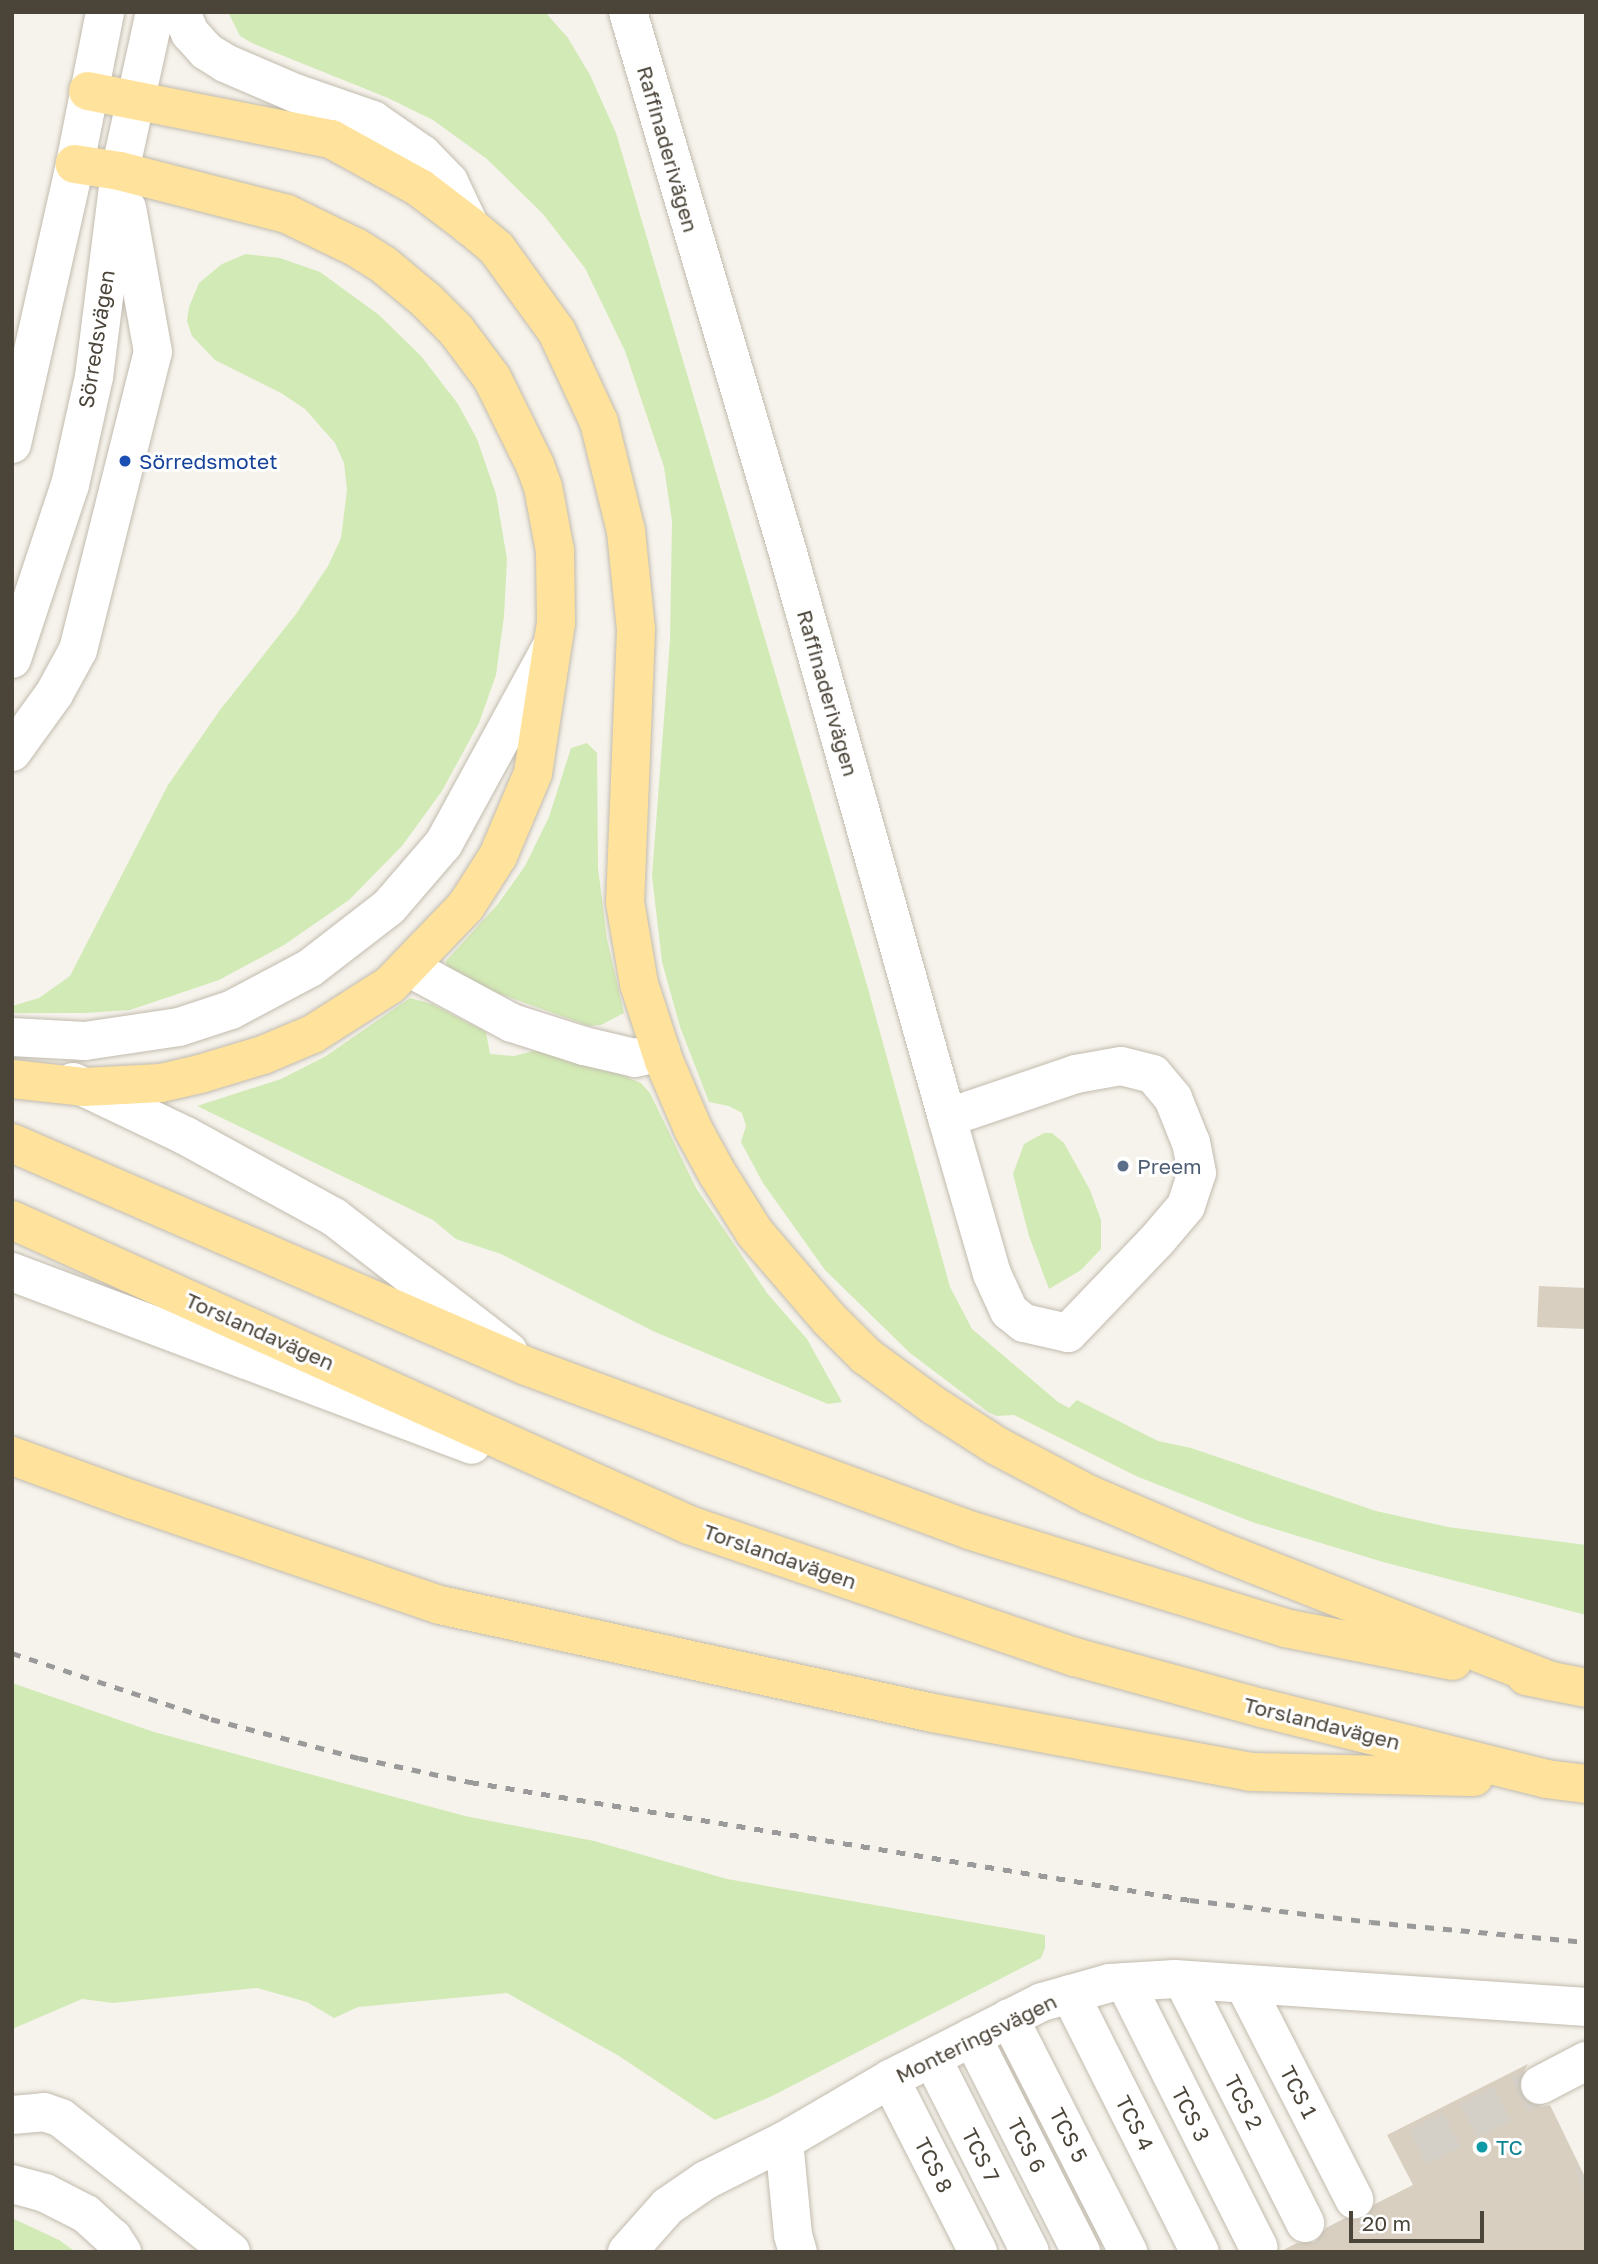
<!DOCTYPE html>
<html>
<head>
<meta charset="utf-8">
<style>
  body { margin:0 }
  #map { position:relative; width:1598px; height:2264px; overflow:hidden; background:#f6f3ec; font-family:"Golos Text",sans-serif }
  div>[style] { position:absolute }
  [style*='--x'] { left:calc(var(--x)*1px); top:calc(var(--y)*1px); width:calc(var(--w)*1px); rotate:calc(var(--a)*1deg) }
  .green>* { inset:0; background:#d2eab5 }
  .building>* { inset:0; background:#d8cfc1 }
  .minor-tunnel>* { height:38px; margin-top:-19px; transform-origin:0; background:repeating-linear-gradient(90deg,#d4d0c8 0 38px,transparent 0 57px) }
  .roads { filter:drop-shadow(0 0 2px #c2bbae) drop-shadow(0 0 2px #c2bbae) }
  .minor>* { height:38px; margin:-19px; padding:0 19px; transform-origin:19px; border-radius:19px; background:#fff }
  .major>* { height:38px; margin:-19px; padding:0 19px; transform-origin:19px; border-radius:19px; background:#ffe39c }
  .rail>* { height:5px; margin-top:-2.5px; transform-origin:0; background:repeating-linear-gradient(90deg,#9a9a9a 0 9px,transparent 0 18px) }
  .dots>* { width:19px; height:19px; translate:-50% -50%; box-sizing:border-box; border:4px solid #fff; border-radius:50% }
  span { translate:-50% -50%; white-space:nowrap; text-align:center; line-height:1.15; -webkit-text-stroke:6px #fff; paint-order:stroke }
  .street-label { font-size:21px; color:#4b4439 }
  .transit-label { font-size:21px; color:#164399 }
  .left { translate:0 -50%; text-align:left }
  .service-label { font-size:21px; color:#4e5e75 }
  .culture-label { font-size:21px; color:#0d838f }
  .frame { position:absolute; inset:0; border:14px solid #4b4439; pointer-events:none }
  .scale { position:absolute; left:1349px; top:2211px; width:135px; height:32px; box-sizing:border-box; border:4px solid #4b4439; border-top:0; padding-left:9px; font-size:21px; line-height:24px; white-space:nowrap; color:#4b4439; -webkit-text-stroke:5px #fff; paint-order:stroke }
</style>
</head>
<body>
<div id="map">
  <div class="green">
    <div style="clip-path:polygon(228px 12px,545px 12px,568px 38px,590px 75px,616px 133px,867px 985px,950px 1287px,972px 1329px,1058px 1402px,1069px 1408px,1077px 1400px,1158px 1441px,1191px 1448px,1376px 1511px,1448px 1527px,1586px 1545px,1586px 1615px,1383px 1562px,1252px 1522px,1136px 1476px,1014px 1415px,997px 1416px,988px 1412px,910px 1353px,825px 1270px,763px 1183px,741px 1142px,746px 1126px,742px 1113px,729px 1106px,709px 1102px,680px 1027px,662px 962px,652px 876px,670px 640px,672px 521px,664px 467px,625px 351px,585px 268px,543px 214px,487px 159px,433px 120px,388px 98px,254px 44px,240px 36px)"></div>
    <div style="clip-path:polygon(246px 254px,280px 258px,320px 272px,379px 315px,421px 356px,458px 404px,477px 439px,496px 494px,507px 559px,504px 616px,496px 675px,479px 723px,442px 791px,402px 846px,349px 900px,284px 945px,219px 980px,130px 1010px,85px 1013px,12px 1013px,12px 1006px,39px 998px,70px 976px,168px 785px,220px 710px,296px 614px,328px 566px,341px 538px,347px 490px,344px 463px,335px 443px,305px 409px,281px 393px,215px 360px,192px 336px,187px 321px,189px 307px,199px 283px,222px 264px)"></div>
    <div style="clip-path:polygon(587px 743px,597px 753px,598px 868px,607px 939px,624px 1013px,601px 1025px,589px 1026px,470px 983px,447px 969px,446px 961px,498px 904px,525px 866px,549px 817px,571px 748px)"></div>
    <div style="clip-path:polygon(410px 998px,432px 1004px,486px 1032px,490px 1054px,514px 1056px,537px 1050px,592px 1063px,641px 1083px,650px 1093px,696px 1188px,767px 1293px,807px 1339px,842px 1402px,828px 1404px,655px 1332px,501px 1254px,456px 1239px,433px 1220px,197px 1106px,281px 1079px,326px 1056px)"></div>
    <div style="clip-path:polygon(1044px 1133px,1052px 1133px,1064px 1143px,1090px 1190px,1101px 1220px,1101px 1249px,1081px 1270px,1049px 1289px,1029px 1236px,1013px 1174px,1024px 1144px)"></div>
    <div style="clip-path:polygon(12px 1683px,154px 1732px,465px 1816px,594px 1841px,727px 1879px,1045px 1935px,1045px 1948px,1041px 1958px,770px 2097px,715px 2120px,619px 2056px,507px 1993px,358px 2007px,334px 2018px,307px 2002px,257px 1988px,113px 2003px,82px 1999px,12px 2029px)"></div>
    <div style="clip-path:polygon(12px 2218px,59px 2240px,76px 2252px,12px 2252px)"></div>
  </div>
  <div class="building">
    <div style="clip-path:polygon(1539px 1286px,1586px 1288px,1586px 1329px,1537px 1327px)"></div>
    <div style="clip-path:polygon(1528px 2064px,1518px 2083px,1520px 2094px,1529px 2104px,1538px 2107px,1550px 2105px,1586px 2179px,1586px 2252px,1279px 2252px,1297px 2243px,1315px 2242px,1326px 2228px,1345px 2218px,1363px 2219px,1375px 2204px,1413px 2185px,1387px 2135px)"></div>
  </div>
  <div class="minor-tunnel">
    <div style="--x:1418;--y:2147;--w:137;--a:-26.9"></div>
    <div style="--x:1581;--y:2186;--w:5;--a:-22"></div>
  </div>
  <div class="roads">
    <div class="minor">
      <div style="--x:181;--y:12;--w:23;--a:67"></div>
      <div style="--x:190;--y:33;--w:24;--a:48"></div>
      <div style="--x:206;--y:51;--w:22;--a:32"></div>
      <div style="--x:225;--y:63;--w:76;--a:23.2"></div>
      <div style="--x:295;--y:93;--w:83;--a:19.1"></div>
      <div style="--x:373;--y:120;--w:60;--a:34.8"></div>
      <div style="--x:422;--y:154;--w:39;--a:46"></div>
      <div style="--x:449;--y:182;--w:49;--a:64.5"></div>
      <div style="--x:628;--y:12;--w:564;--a:73.52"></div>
      <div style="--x:788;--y:553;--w:587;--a:74.28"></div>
      <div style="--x:947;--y:1118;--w:162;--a:73.9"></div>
      <div style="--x:992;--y:1274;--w:41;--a:65.3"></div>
      <div style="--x:1009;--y:1311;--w:19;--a:39"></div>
      <div style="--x:1024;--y:1323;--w:45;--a:12.8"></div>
      <div style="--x:1068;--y:1333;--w:130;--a:-46.2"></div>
      <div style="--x:1158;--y:1239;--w:43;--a:-49.7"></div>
      <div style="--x:1186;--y:1206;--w:35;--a:-72"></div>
      <div style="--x:1197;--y:1173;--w:31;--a:-101"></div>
      <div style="--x:1191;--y:1143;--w:48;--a:-111.8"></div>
      <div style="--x:1173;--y:1098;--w:31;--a:-130"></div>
      <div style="--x:1153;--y:1074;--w:33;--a:-166"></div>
      <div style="--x:1121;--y:1066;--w:46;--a:169.9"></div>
      <div style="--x:1076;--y:1074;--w:136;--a:161.2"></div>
      <div style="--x:12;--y:444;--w:287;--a:-77.3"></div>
      <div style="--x:75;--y:164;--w:155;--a:-78.8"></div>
      <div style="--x:12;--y:659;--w:183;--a:-71.6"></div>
      <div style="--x:70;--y:485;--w:111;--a:-77.5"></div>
      <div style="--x:94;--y:377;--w:208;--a:-82.8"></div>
      <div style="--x:120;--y:171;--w:163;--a:-77.6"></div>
      <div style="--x:12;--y:752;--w:72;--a:-54.1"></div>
      <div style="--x:54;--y:694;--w:50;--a:-61.4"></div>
      <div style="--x:78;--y:650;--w:307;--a:-75.9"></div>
      <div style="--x:153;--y:352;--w:146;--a:-100.2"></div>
      <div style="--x:408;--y:967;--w:118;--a:28.3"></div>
      <div style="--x:512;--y:1023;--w:76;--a:17.7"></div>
      <div style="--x:584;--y:1046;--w:52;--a:13.2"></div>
      <div style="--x:635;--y:1058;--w:27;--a:-13"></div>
      <div style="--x:12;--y:1037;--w:73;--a:3.1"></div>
      <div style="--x:85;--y:1041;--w:95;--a:-8.5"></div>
      <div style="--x:179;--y:1027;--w:55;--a:-18.1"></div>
      <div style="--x:231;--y:1010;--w:89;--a:-28"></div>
      <div style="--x:310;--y:968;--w:100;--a:-37.7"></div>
      <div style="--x:389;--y:907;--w:84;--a:-49.3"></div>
      <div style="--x:444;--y:843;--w:221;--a:-61.3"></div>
      <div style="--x:73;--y:1082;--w:125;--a:25.5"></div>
      <div style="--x:186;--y:1136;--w:169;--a:28.7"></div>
      <div style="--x:334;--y:1217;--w:220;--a:37.6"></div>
      <div style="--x:12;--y:1272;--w:491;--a:20.6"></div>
      <div style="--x:1183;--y:1980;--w:272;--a:63.3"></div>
      <div style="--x:1125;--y:1982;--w:297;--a:63.3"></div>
      <div style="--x:1244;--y:1984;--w:242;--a:62.9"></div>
      <div style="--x:1070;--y:1994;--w:289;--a:63.3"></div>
      <div style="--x:1009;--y:2018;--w:263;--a:63"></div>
      <div style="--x:972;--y:2037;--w:241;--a:63.1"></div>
      <div style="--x:932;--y:2058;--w:217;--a:63.2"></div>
      <div style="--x:890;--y:2079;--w:194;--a:63"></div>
      <div style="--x:1540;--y:2085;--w:52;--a:-27.6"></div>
      <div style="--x:12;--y:2115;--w:32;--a:-5"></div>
      <div style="--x:44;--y:2112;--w:18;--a:19"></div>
      <div style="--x:61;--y:2118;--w:216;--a:38.2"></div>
      <div style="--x:784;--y:2141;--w:94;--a:84.5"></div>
      <div style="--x:793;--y:2235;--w:18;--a:74"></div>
      <div style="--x:12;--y:2184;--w:34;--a:15"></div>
      <div style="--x:45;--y:2193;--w:46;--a:27.1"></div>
      <div style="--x:86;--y:2214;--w:36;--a:42"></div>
      <div style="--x:113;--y:2238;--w:17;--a:57"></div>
      <div style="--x:627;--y:2252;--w:62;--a:-48.3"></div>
      <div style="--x:668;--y:2206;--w:46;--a:-34.4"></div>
      <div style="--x:706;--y:2180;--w:87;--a:-26.6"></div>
      <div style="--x:784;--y:2141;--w:123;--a:-30.3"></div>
      <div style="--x:890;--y:2079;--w:170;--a:-26.9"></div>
      <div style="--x:1042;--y:2002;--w:71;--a:-15.6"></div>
      <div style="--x:1110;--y:1983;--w:65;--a:-3.5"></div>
      <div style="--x:1175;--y:1979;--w:412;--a:3.9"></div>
    </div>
    <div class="major">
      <div style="--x:88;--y:91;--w:248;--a:11.2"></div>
      <div style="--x:331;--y:139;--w:102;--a:28.8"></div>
      <div style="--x:420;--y:188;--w:63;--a:37.2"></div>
      <div style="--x:470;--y:226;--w:35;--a:40"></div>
      <div style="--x:497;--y:249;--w:102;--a:54.1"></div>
      <div style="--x:557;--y:332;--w:99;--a:65"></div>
      <div style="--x:599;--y:422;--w:112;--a:76.1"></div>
      <div style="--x:626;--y:531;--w:100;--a:84.2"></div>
      <div style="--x:636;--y:630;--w:272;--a:92.3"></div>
      <div style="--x:625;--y:902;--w:83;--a:80.3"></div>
      <div style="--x:639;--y:984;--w:81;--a:72"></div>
      <div style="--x:664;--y:1061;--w:74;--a:66.9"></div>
      <div style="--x:693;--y:1129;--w:50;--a:61.4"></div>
      <div style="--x:717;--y:1173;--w:71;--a:57.7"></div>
      <div style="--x:755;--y:1233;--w:113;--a:49.3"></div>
      <div style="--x:829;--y:1319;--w:52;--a:45"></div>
      <div style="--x:866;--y:1356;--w:83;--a:36.2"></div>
      <div style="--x:933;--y:1405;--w:76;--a:32.6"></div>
      <div style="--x:997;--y:1446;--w:105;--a:27.8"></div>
      <div style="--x:1090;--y:1495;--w:145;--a:23.2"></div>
      <div style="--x:1223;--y:1552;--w:352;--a:21.5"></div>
      <div style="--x:12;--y:1079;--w:72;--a:6.3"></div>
      <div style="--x:84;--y:1087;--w:77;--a:-3"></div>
      <div style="--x:161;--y:1083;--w:40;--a:-13"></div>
      <div style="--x:200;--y:1074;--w:66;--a:-16.8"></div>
      <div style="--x:263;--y:1055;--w:54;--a:-22.8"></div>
      <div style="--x:313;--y:1034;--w:91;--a:-32.5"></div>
      <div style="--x:390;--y:985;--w:110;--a:-46.1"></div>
      <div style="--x:466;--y:906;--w:59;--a:-57.4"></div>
      <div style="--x:498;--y:856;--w:90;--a:-67.1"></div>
      <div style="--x:533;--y:773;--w:152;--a:-81.3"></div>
      <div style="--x:556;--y:623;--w:72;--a:-90.8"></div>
      <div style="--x:555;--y:551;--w:65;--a:-100.6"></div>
      <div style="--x:543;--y:487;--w:23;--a:-110"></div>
      <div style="--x:535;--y:465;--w:97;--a:-116.3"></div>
      <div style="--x:492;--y:378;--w:60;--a:-126.9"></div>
      <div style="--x:456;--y:330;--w:42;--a:-135"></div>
      <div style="--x:426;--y:300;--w:55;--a:-140.2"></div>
      <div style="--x:384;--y:265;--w:34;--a:-148"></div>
      <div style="--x:355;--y:247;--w:76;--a:-154.1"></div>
      <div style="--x:287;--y:214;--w:172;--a:-165.6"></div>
      <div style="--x:120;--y:171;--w:46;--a:-171.2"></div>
      <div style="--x:12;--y:1143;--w:560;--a:23.45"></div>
      <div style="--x:526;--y:1366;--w:472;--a:20.3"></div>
      <div style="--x:969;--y:1530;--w:331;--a:17.2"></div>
      <div style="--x:1285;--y:1628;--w:171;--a:11.1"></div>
      <div style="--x:12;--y:1220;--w:743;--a:24.25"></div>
      <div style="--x:689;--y:1525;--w:408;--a:18.9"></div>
      <div style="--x:1075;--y:1657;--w:194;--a:15.3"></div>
      <div style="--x:1262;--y:1708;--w:293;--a:14"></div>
      <div style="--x:1546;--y:1779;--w:40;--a:7.1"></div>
      <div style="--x:12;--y:1456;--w:129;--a:20"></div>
      <div style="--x:133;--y:1500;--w:324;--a:18.9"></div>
      <div style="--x:440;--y:1605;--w:505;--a:12.36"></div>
      <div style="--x:933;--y:1713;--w:322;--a:10.5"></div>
      <div style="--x:1250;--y:1772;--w:224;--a:1.3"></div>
      <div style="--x:1526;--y:1676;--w:61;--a:11.3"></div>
    </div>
  </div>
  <div class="rail">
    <div style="--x:12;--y:1653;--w:210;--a:18.3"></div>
    <div style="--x:211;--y:1719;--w:153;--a:14.8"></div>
    <div style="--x:359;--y:1758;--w:114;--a:12.2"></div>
    <div style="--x:470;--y:1782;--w:730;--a:9.31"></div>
    <div style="--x:1190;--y:1900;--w:182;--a:6.9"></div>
    <div style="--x:1371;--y:1922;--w:216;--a:5.3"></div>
  </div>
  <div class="dots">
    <div style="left:125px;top:461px;background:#1a4fb4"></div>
    <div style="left:1123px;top:1166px;background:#5c6f8a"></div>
    <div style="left:1482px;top:2147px;background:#0f9aa8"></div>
  </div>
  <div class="street-label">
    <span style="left:668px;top:149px;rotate:74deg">Raffinaderivägen</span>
    <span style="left:96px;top:339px;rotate:-81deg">Sörredsvägen</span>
    <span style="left:828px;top:693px;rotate:74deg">Raffinaderivägen</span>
    <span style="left:260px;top:1331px;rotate:24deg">Torslandavägen</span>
    <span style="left:780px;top:1556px;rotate:19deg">Torslandavägen</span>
    <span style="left:1322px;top:1723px;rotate:14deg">Torslandavägen</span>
    <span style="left:976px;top:2038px;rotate:-26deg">Monteringsvägen</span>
    <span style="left:1299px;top:2092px;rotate:63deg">TCS 1</span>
    <span style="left:1244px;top:2102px;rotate:63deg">TCS 2</span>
    <span style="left:1191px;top:2114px;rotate:63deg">TCS 3</span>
    <span style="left:1135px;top:2123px;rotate:63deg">TCS 4</span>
    <span style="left:1069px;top:2135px;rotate:63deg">TCS 5</span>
    <span style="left:1027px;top:2145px;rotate:63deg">TCS 6</span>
    <span style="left:981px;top:2155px;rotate:63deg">TCS 7</span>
    <span style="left:934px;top:2165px;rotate:63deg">TCS 8</span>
  </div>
  <div class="transit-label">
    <span class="left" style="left:139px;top:461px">Sörredsmotet</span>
  </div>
  <div class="service-label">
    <span class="left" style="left:1137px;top:1166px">Preem</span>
  </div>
  <div class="culture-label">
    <span class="left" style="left:1496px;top:2147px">TC</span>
  </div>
  <div class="frame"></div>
  <div class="scale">20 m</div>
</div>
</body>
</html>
